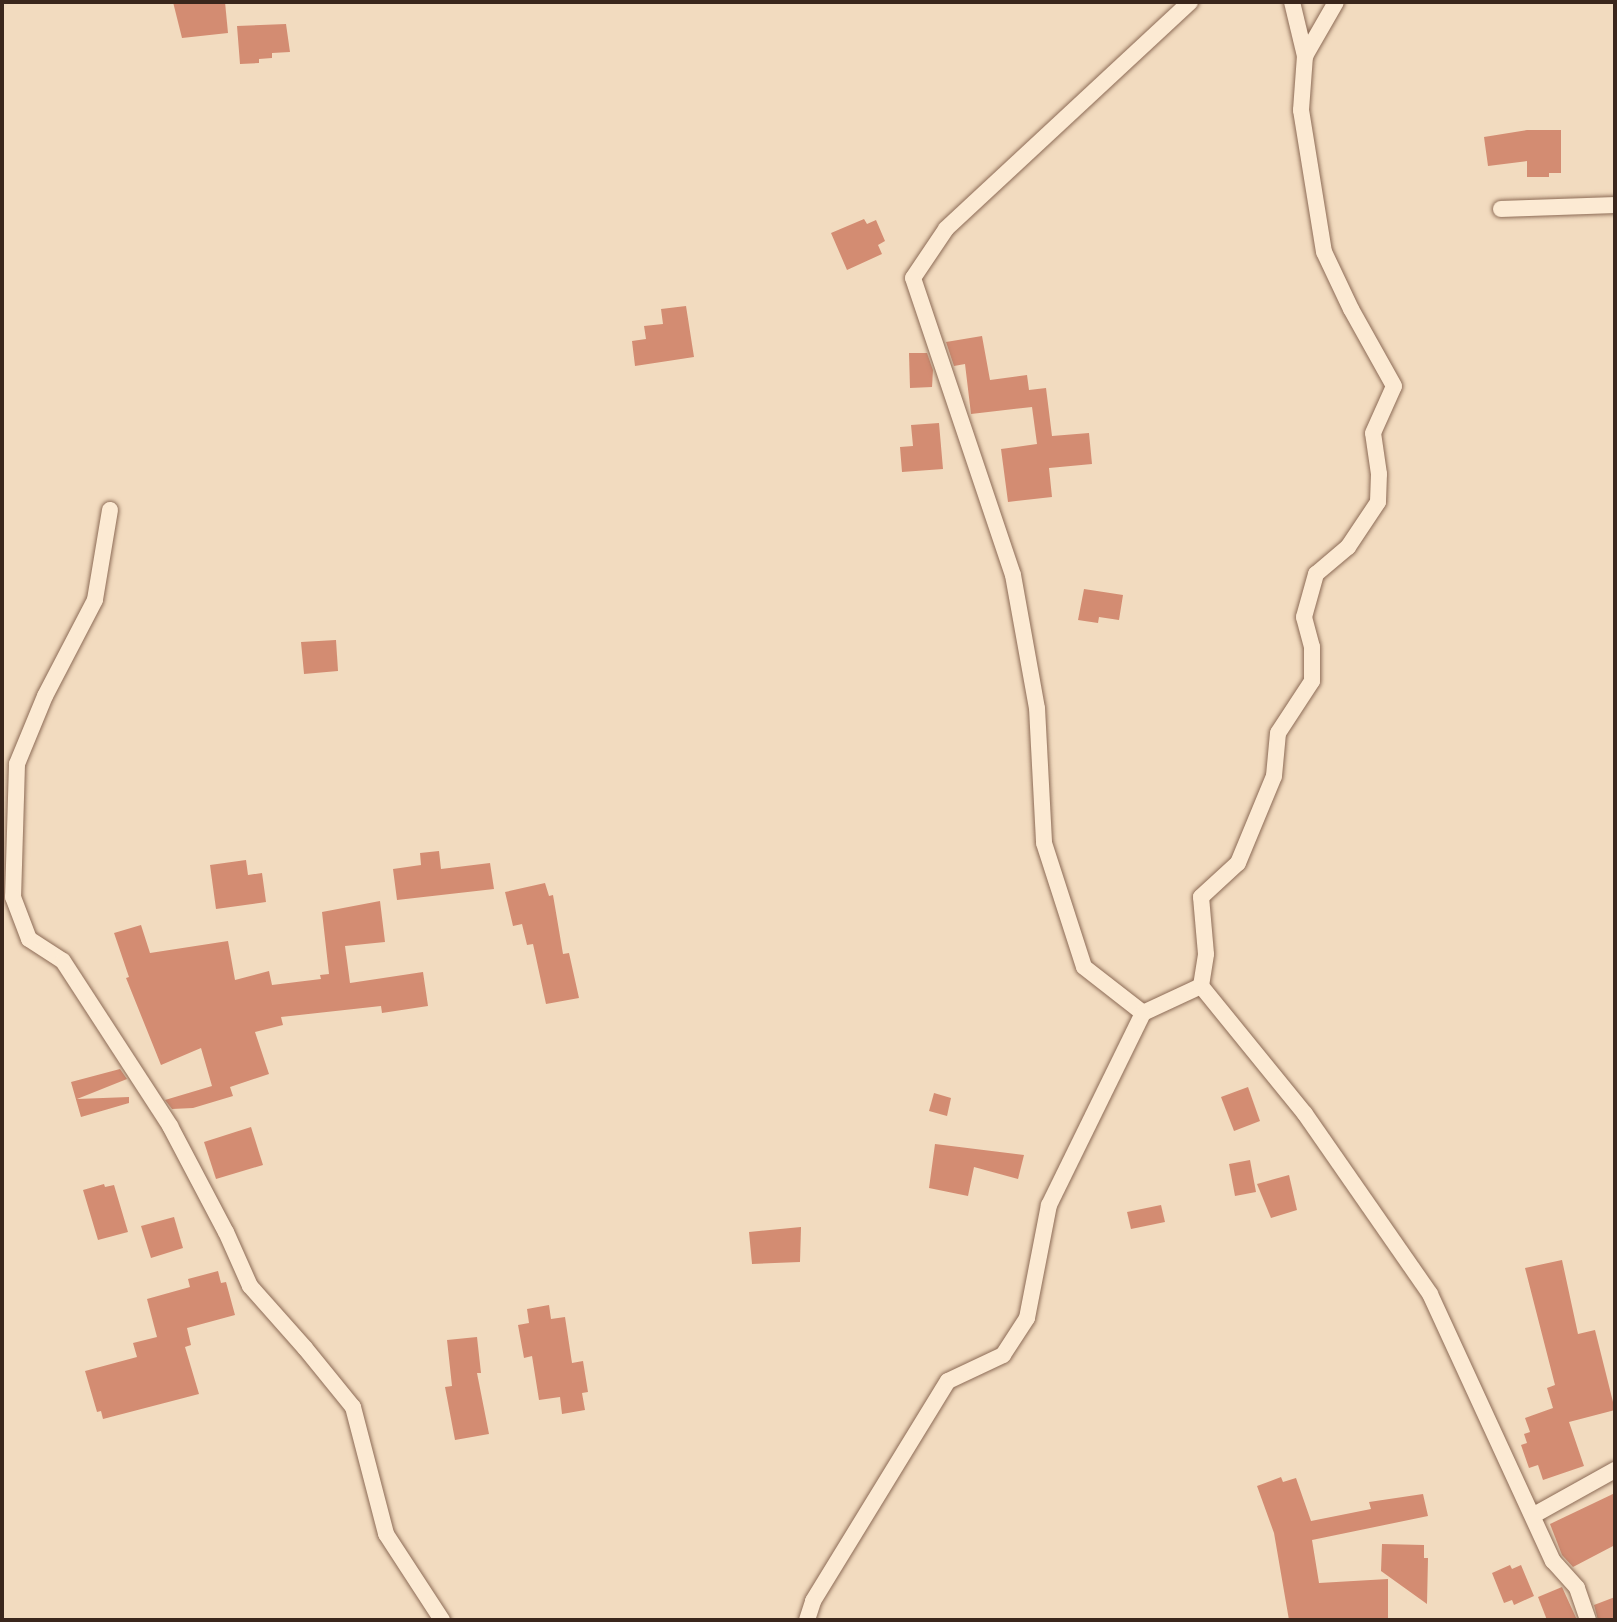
<!DOCTYPE html>
<html>
<head>
<meta charset="utf-8">
<style>
  body { margin:0 }
  #map { position:relative; width:1617px; height:1622px; overflow:hidden; background:#f2dbbf; font-family:"Libre Baskerville",serif }
  div>[style] { position:absolute }
  [style*='--x'] { left:calc(var(--x)*1px); top:calc(var(--y)*1px); width:calc(var(--w)*1px); rotate:calc(var(--a)*1deg) }
  .building>* { inset:0; background:#d38c72 }
  .roads { filter:drop-shadow(0 0 2px #8c6b56) drop-shadow(0 0 2px #8c6b56) }
  .minor>* { height:16px; margin:-8px; padding:0 8px; transform-origin:8px; border-radius:8px; background:#fcead3 }
  span { translate:-50% -50%; white-space:nowrap; text-align:center; line-height:1.15; -webkit-text-stroke:5px #f8e7cf; paint-order:stroke }
  .frame { position:absolute; inset:0; border:4px solid #3a261c; pointer-events:none }
</style>
</head>
<body>
<div id="map">
  <div class="building">
    <div style="clip-path:polygon(173px 2px,225px 2px,228px 33px,182px 38px)"></div>
    <div style="clip-path:polygon(286px 24px,290px 52px,272px 53px,272px 58px,259px 59px,259px 63px,240px 64px,237px 26px)"></div>
    <div style="clip-path:polygon(1527px 130px,1561px 130px,1561px 173px,1549px 173px,1549px 177px,1527px 177px,1527px 161px,1488px 166px,1484px 137px)"></div>
    <div style="clip-path:polygon(864px 219px,867px 224px,876px 220px,885px 241px,878px 245px,882px 254px,847px 270px,831px 233px)"></div>
    <div style="clip-path:polygon(686px 306px,694px 357px,635px 366px,632px 341px,646px 339px,644px 326px,663px 324px,661px 309px)"></div>
    <div style="clip-path:polygon(982px 336px,990px 380px,1027px 375px,1029px 390px,1046px 388px,1052px 436px,1089px 433px,1092px 464px,1049px 468px,1052px 497px,1008px 502px,1001px 449px,1037px 444px,1032px 407px,971px 414px,965px 364px,954px 366px,946px 342px)"></div>
    <div style="clip-path:polygon(909px 353px,927px 353px,933px 370px,932px 387px,910px 388px)"></div>
    <div style="clip-path:polygon(939px 423px,943px 469px,902px 472px,900px 447px,913px 446px,911px 425px)"></div>
    <div style="clip-path:polygon(1084px 589px,1123px 595px,1119px 620px,1099px 617px,1098px 623px,1078px 620px)"></div>
    <div style="clip-path:polygon(336px 640px,338px 671px,304px 674px,301px 642px)"></div>
    <div style="clip-path:polygon(439px 851px,441px 869px,490px 863px,494px 889px,397px 900px,393px 869px,421px 865px,420px 853px)"></div>
    <div style="clip-path:polygon(246px 860px,248px 875px,262px 873px,266px 902px,216px 909px,210px 865px)"></div>
    <div style="clip-path:polygon(545px 883px,549px 896px,553px 895px,563px 954px,569px 953px,579px 998px,546px 1004px,533px 944px,527px 945px,522px 924px,513px 926px,505px 892px)"></div>
    <div style="clip-path:polygon(380px 901px,385px 942px,345px 946px,350px 983px,423px 972px,428px 1006px,382px 1013px,381px 1006px,281px 1017px,283px 1025px,255px 1032px,269px 1074px,230px 1087px,233px 1096px,193px 1108px,172px 1109px,165px 1100px,212px 1086px,201px 1048px,161px 1065px,126px 978px,129px 977px,114px 933px,141px 925px,150px 953px,228px 941px,235px 980px,269px 971px,272px 985px,321px 979px,320px 975px,329px 974px,322px 912px)"></div>
    <div style="clip-path:polygon(120px 1069px,127px 1079px,77px 1099px,129px 1097px,129px 1103px,81px 1117px,71px 1082px)"></div>
    <div style="clip-path:polygon(1248px 1087px,1260px 1121px,1234px 1131px,1221px 1097px)"></div>
    <div style="clip-path:polygon(934px 1093px,951px 1098px,947px 1116px,929px 1111px)"></div>
    <div style="clip-path:polygon(251px 1127px,263px 1165px,216px 1179px,204px 1142px)"></div>
    <div style="clip-path:polygon(935px 1144px,1024px 1155px,1018px 1179px,974px 1167px,968px 1196px,929px 1188px)"></div>
    <div style="clip-path:polygon(1250px 1160px,1256px 1192px,1235px 1196px,1229px 1164px)"></div>
    <div style="clip-path:polygon(1289px 1175px,1297px 1210px,1271px 1218px,1257px 1184px)"></div>
    <div style="clip-path:polygon(104px 1184px,105px 1187px,114px 1185px,128px 1232px,98px 1240px,83px 1190px)"></div>
    <div style="clip-path:polygon(1161px 1205px,1165px 1222px,1131px 1229px,1127px 1212px)"></div>
    <div style="clip-path:polygon(174px 1217px,183px 1248px,151px 1258px,141px 1226px)"></div>
    <div style="clip-path:polygon(801px 1227px,800px 1262px,752px 1264px,749px 1232px)"></div>
    <div style="clip-path:polygon(1562px 1260px,1578px 1334px,1595px 1330px,1615px 1410px,1569px 1422px,1584px 1466px,1543px 1480px,1538px 1465px,1529px 1468px,1521px 1445px,1527px 1443px,1524px 1434px,1530px 1432px,1525px 1418px,1553px 1408px,1547px 1388px,1555px 1385px,1525px 1268px)"></div>
    <div style="clip-path:polygon(218px 1271px,221px 1283px,226px 1282px,235px 1315px,187px 1328px,191px 1345px,185px 1347px,199px 1394px,103px 1419px,101px 1411px,97px 1412px,85px 1371px,137px 1357px,133px 1343px,157px 1337px,147px 1299px,190px 1287px,188px 1279px)"></div>
    <div style="clip-path:polygon(549px 1305px,551px 1319px,565px 1317px,572px 1363px,583px 1361px,588px 1392px,582px 1393px,585px 1410px,562px 1414px,560px 1397px,539px 1400px,532px 1356px,524px 1358px,518px 1325px,529px 1323px,527px 1309px)"></div>
    <div style="clip-path:polygon(477px 1337px,481px 1373px,477px 1373px,489px 1434px,455px 1440px,445px 1387px,452px 1386px,447px 1340px)"></div>
    <div style="clip-path:polygon(1281px 1477px,1283px 1482px,1296px 1478px,1311px 1521px,1371px 1509px,1369px 1502px,1423px 1494px,1428px 1516px,1312px 1540px,1319px 1583px,1388px 1579px,1388px 1620px,1289px 1620px,1274px 1533px,1257px 1486px)"></div>
    <div style="clip-path:polygon(1615px 1493px,1615px 1545px,1573px 1567px,1562px 1555px,1550px 1524px)"></div>
    <div style="clip-path:polygon(1382px 1544px,1424px 1545px,1424px 1558px,1428px 1558px,1427px 1604px,1381px 1571px)"></div>
    <div style="clip-path:polygon(1510px 1565px,1512px 1569px,1521px 1565px,1534px 1596px,1514px 1605px,1512px 1600px,1504px 1603px,1492px 1573px)"></div>
    <div style="clip-path:polygon(1562px 1587px,1577px 1620px,1547px 1620px,1538px 1597px)"></div>
    <div style="clip-path:polygon(1615px 1597px,1615px 1620px,1598px 1620px,1594px 1605px)"></div>
  </div>
  <div class="roads">
    <div class="minor">
      <div style="--x:1190;--y:2;--w:333;--a:137.1"></div>
      <div style="--x:946;--y:229;--w:59;--a:124"></div>
      <div style="--x:913;--y:278;--w:313;--a:71.4"></div>
      <div style="--x:1013;--y:575;--w:135;--a:79.8"></div>
      <div style="--x:1037;--y:708;--w:135;--a:87"></div>
      <div style="--x:1044;--y:843;--w:130;--a:72.1"></div>
      <div style="--x:1084;--y:967;--w:75;--a:37.9"></div>
      <div style="--x:1143;--y:1013;--w:64;--a:-25"></div>
      <div style="--x:1201;--y:986;--w:165;--a:50.9"></div>
      <div style="--x:1305;--y:1114;--w:219;--a:55.2"></div>
      <div style="--x:1430;--y:1294;--w:294;--a:65.3"></div>
      <div style="--x:1553;--y:1561;--w:36;--a:48"></div>
      <div style="--x:1577;--y:1588;--w:34;--a:71"></div>
      <div style="--x:1292;--y:2;--w:56;--a:76.5"></div>
      <div style="--x:1501;--y:209;--w:114;--a:-2"></div>
      <div style="--x:110;--y:510;--w:91;--a:99.5"></div>
      <div style="--x:95;--y:600;--w:108;--a:117.5"></div>
      <div style="--x:45;--y:696;--w:74;--a:112.4"></div>
      <div style="--x:17;--y:764;--w:133;--a:91.7"></div>
      <div style="--x:13;--y:897;--w:45;--a:69.1"></div>
      <div style="--x:29;--y:939;--w:40;--a:32.9"></div>
      <div style="--x:63;--y:961;--w:197;--a:57"></div>
      <div style="--x:170;--y:1126;--w:120;--a:62.2"></div>
      <div style="--x:226;--y:1232;--w:59;--a:66"></div>
      <div style="--x:250;--y:1286;--w:83;--a:48.4"></div>
      <div style="--x:305;--y:1348;--w:76;--a:50.9"></div>
      <div style="--x:353;--y:1407;--w:131;--a:75.4"></div>
      <div style="--x:386;--y:1534;--w:103;--a:56.9"></div>
      <div style="--x:1201;--y:986;--w:32;--a:-81"></div>
      <div style="--x:1206;--y:954;--w:57;--a:-95"></div>
      <div style="--x:1201;--y:897;--w:50;--a:-42.6"></div>
      <div style="--x:1238;--y:863;--w:94;--a:-67.5"></div>
      <div style="--x:1274;--y:776;--w:43;--a:-84.7"></div>
      <div style="--x:1278;--y:733;--w:62;--a:-56.8"></div>
      <div style="--x:1312;--y:681;--w:34;--a:-90"></div>
      <div style="--x:1312;--y:647;--w:31;--a:-105"></div>
      <div style="--x:1304;--y:617;--w:45;--a:-74.4"></div>
      <div style="--x:1316;--y:574;--w:42;--a:-40.2"></div>
      <div style="--x:1348;--y:547;--w:54;--a:-56.3"></div>
      <div style="--x:1378;--y:502;--w:28;--a:-88"></div>
      <div style="--x:1379;--y:474;--w:41;--a:-98.3"></div>
      <div style="--x:1373;--y:433;--w:51;--a:-65.9"></div>
      <div style="--x:1394;--y:386;--w:88;--a:-119.2"></div>
      <div style="--x:1351;--y:309;--w:63;--a:-115.3"></div>
      <div style="--x:1324;--y:252;--w:144;--a:-99.2"></div>
      <div style="--x:1301;--y:110;--w:54;--a:-85.8"></div>
      <div style="--x:1305;--y:56;--w:62;--a:-60.1"></div>
      <div style="--x:1534;--y:1515;--w:93;--a:-29.1"></div>
      <div style="--x:807;--y:1620;--w:20;--a:-72"></div>
      <div style="--x:813;--y:1601;--w:258;--a:-58.5"></div>
      <div style="--x:948;--y:1381;--w:61;--a:-25.3"></div>
      <div style="--x:1003;--y:1355;--w:44;--a:-57"></div>
      <div style="--x:1027;--y:1318;--w:115;--a:-79"></div>
      <div style="--x:1049;--y:1205;--w:214;--a:-63.9"></div>
    </div>
  </div>
  <div class="frame"></div>
</div>
</body>
</html>
